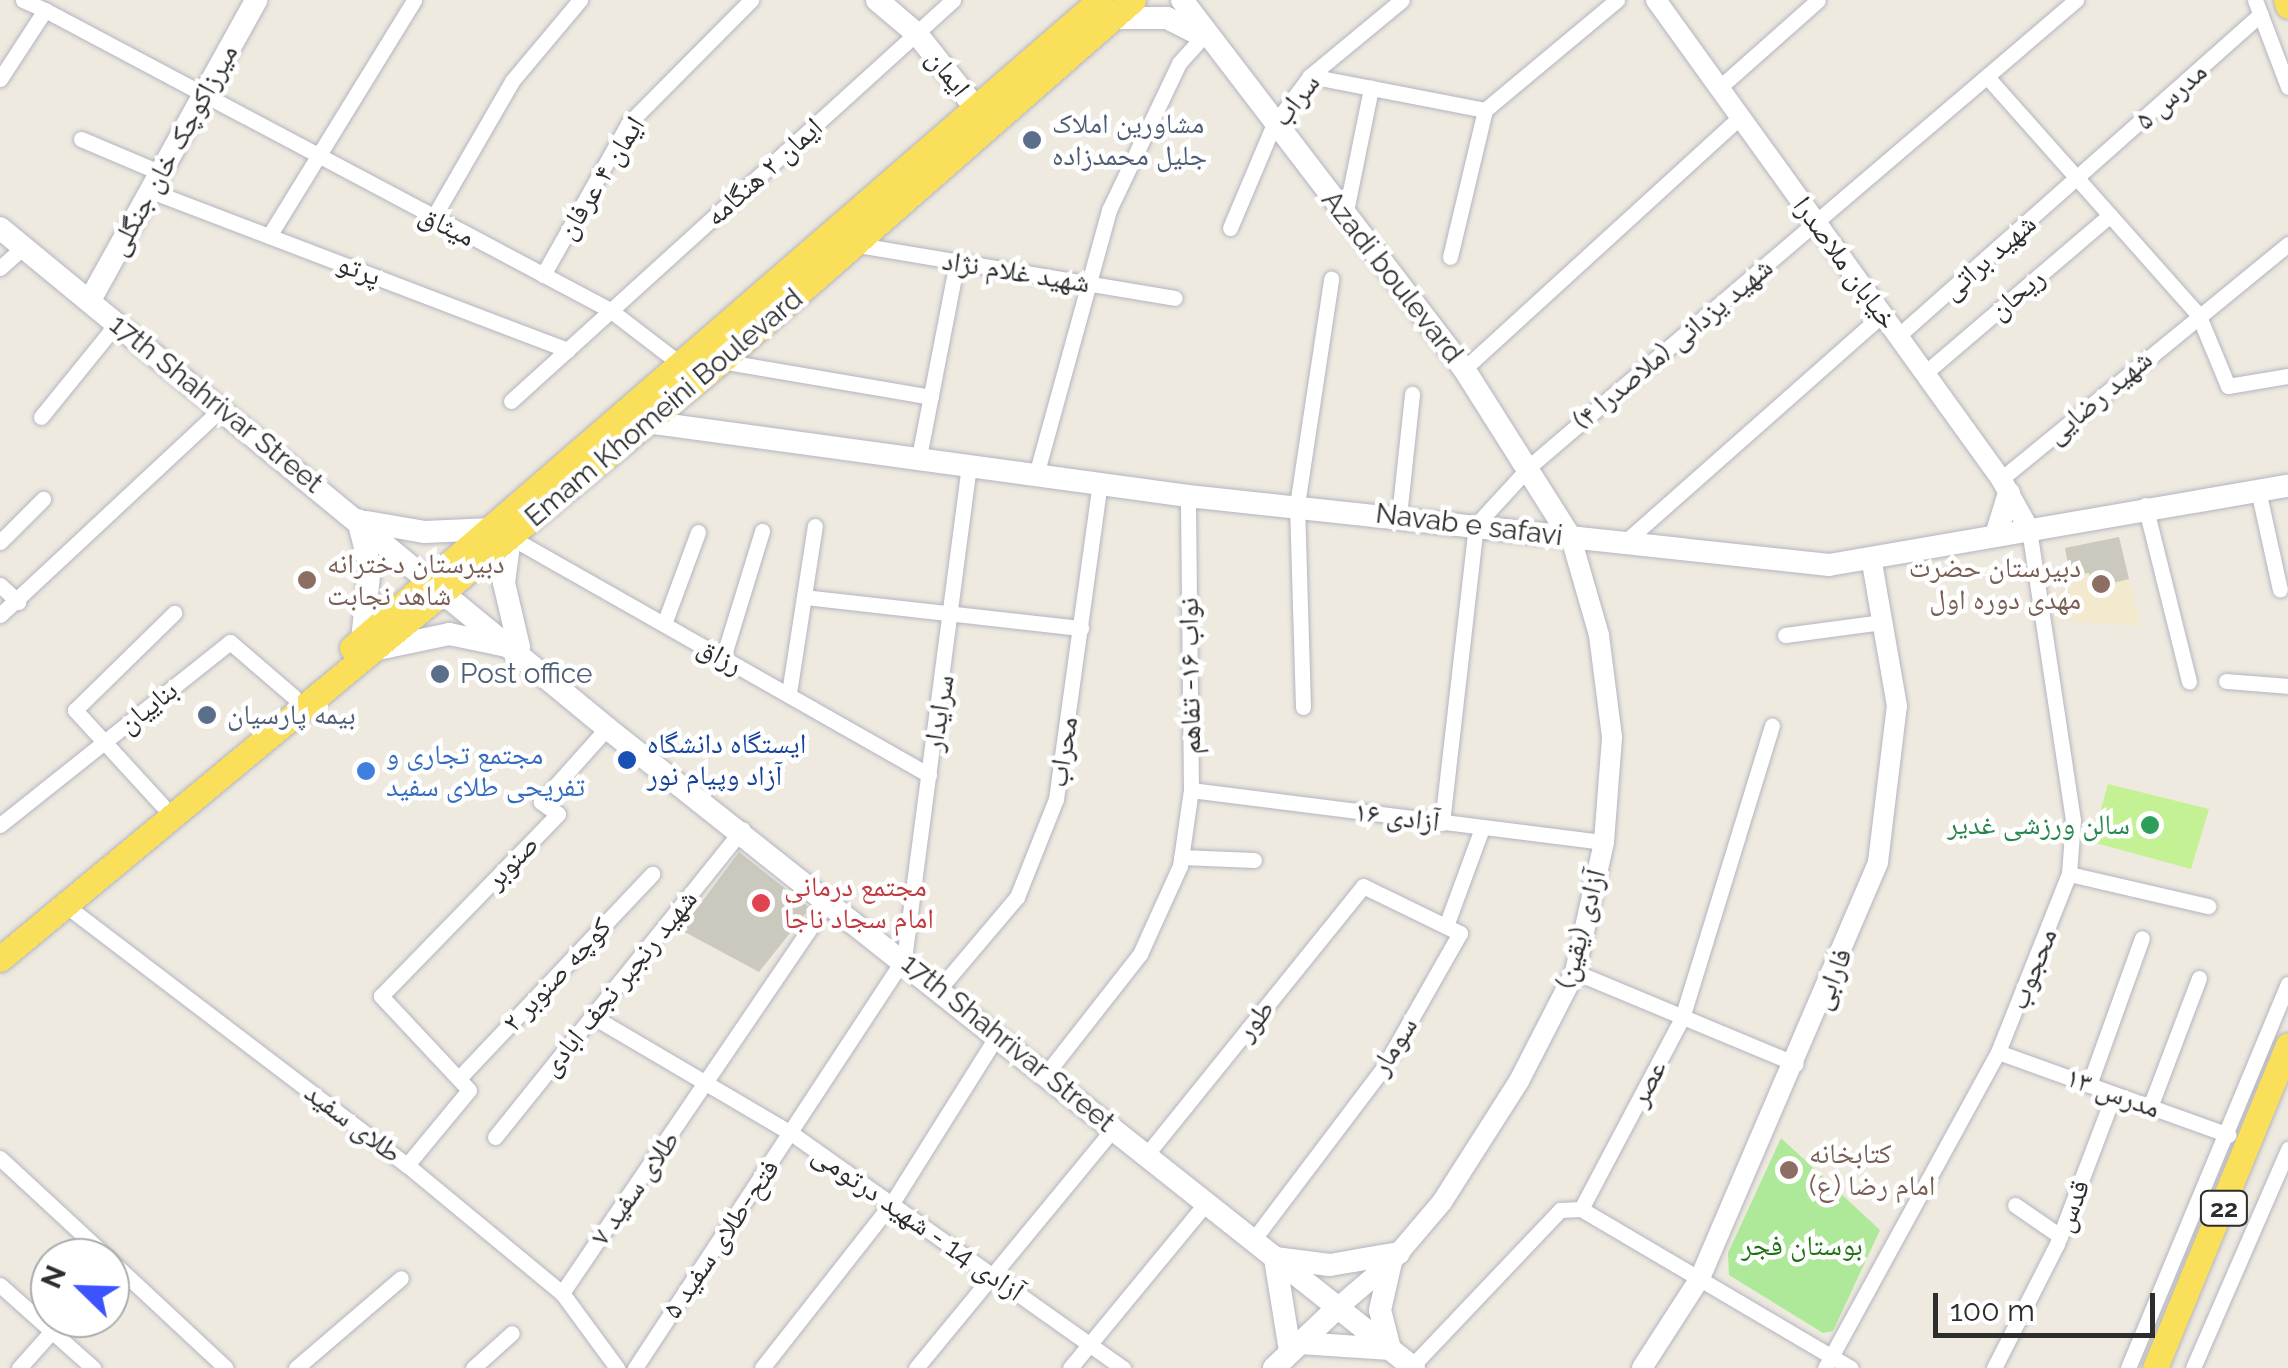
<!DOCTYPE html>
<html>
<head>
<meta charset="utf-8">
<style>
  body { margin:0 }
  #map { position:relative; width:2288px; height:1368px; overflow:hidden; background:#efeadf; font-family:Raleway,"Noto Naskh Arabic",sans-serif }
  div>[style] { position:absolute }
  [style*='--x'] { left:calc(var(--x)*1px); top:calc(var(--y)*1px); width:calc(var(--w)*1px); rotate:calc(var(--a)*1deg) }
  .education>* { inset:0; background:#f2e9ce }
  .green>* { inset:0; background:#aee999 }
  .pitch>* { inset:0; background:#c3f194 }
  .building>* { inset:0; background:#cbc8be }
  .roads { filter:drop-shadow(0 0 2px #b3b4c1) drop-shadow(0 0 2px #b3b4c1) }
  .minor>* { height:15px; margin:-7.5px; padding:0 7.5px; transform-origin:7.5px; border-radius:7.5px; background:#fff }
  .tertiary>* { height:20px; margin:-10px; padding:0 10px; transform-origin:10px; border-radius:10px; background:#fff }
  .secondary>* { height:22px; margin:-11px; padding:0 11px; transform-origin:11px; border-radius:11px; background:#fff }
  .primary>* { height:25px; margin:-12.5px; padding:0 12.5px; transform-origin:12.5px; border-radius:12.5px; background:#fae05a }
  .dots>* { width:28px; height:28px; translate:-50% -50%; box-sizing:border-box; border:5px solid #fff; border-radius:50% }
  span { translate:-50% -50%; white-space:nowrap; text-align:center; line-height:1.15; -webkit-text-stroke:9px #fff; paint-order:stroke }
  .shield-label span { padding:2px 8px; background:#fff; border:2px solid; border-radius:8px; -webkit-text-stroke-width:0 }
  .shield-label { font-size:25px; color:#2d2d2d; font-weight:700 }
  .street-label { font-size:28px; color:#2d2d2d }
  .service-label { font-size:28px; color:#4e5e75 }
  .left { translate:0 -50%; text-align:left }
  .education-label { font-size:28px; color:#785e54 }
  .right { translate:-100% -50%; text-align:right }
  .transit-label { font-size:28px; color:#164399 }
  .shop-label { font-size:28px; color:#366cbe }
  .leisure-label { font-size:28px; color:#27864d }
  .health-label { font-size:28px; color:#be3a42 }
  .park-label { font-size:28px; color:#227216 }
  .north { position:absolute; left:30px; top:1238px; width:100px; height:100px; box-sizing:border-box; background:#fff; border:2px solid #ababab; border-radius:50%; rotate:293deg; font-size:28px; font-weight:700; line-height:40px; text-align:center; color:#2d2d2d }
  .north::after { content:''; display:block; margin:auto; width:35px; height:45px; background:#3d53ff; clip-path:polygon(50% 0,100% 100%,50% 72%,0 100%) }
  .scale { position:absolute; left:1933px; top:1293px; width:222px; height:45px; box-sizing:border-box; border:5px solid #2d2d2d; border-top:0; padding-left:12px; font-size:30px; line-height:35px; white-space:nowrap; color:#2d2d2d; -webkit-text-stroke:8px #fff; paint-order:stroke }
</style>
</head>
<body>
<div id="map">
  <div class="education">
    <div style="clip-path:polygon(2119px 537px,2141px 626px,2055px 620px,2050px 592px,2072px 589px,2065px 548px)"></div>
  </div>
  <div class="green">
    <div style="clip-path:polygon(1781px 1138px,1880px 1230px,1833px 1331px,1823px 1333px,1729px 1275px,1728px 1253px)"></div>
  </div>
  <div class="pitch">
    <div style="clip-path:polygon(2108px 784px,2209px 809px,2191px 869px,2092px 842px)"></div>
  </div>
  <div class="building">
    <div style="clip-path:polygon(2119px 537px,2129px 579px,2092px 588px,2089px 573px,2070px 575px,2065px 548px)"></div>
    <div style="clip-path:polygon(739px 852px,810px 908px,759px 972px,681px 930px)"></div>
  </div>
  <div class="roads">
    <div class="minor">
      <div style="--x:2255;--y:0;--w:93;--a:69.2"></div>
      <div style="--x:45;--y:10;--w:640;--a:27.97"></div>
      <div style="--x:610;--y:310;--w:92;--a:37.5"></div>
      <div style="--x:1310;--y:76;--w:178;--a:11"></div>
      <div style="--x:0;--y:79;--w:82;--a:-56.9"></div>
      <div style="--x:45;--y:10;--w:24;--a:-156"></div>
      <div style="--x:1989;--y:79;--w:314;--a:48.4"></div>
      <div style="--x:2198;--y:314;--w:78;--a:67.4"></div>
      <div style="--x:2228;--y:386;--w:61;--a:-9.5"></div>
      <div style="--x:1719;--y:88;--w:132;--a:-41.6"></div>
      <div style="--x:81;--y:139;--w:87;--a:23"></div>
      <div style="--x:151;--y:191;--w:446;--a:20.9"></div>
      <div style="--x:1345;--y:216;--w:131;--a:-78.5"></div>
      <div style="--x:433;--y:218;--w:158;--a:-60"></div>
      <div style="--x:512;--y:81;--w:106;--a:-50"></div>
      <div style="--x:1230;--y:228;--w:111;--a:-67.1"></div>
      <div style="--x:1273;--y:126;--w:62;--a:-53.5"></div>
      <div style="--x:1310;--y:76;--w:119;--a:-39.6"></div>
      <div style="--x:269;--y:236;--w:277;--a:-58.4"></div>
      <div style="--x:858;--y:245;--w:321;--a:9.5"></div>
      <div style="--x:1450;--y:257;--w:151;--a:-76.6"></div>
      <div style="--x:1485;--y:110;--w:172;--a:-39.8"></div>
      <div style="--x:0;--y:268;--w:31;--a:-42"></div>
      <div style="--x:543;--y:275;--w:173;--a:-60.6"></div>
      <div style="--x:628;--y:124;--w:175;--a:-45.2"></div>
      <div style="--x:1898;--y:336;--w:485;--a:-41.6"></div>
      <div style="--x:721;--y:361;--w:213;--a:9.7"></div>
      <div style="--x:1464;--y:369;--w:374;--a:-42.4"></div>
      <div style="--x:1925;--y:373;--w:243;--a:-40.5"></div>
      <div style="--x:511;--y:401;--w:597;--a:-42.22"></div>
      <div style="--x:41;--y:417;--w:121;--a:-51"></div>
      <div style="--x:918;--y:462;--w:204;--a:-79"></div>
      <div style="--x:1036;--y:475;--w:275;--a:-74.6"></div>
      <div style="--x:1109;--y:210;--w:163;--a:-64.5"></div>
      <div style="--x:1179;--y:63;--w:36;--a:-48"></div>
      <div style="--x:2001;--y:479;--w:371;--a:-39.3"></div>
      <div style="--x:2258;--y:490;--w:102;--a:77.6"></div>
      <div style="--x:2145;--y:505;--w:182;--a:76"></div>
      <div style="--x:1399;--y:516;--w:123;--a:-83.9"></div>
      <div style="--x:510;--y:537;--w:482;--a:29.6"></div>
      <div style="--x:0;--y:542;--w:61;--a:-45"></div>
      <div style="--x:1624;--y:543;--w:344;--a:-41.5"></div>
      <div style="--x:0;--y:585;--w:25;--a:43"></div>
      <div style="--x:804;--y:597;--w:279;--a:6.4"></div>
      <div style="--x:0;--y:615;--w:304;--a:-43"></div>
      <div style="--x:664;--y:624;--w:98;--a:-69.7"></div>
      <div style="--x:1785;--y:635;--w:98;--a:-7.6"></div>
      <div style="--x:723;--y:658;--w:133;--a:-72.9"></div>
      <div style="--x:2226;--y:681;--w:62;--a:4.6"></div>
      <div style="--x:789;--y:693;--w:169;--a:-81.2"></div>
      <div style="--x:1303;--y:707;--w:202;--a:-91.7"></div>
      <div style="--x:1297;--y:505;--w:229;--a:-81.4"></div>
      <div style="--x:1191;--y:790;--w:416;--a:7.2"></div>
      <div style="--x:162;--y:805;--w:129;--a:-132.5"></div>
      <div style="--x:75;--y:710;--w:139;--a:-44.4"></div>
      <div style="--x:1442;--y:823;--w:300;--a:-83.5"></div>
      <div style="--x:1476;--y:525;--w:80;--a:-47.5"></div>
      <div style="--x:1530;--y:466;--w:718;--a:-40.48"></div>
      <div style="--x:0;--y:825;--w:294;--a:-38.5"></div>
      <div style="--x:230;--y:642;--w:84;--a:40.7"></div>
      <div style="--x:1181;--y:857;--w:73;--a:2.4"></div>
      <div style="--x:2069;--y:874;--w:143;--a:13"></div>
      <div style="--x:64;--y:904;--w:431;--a:37.3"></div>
      <div style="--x:407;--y:1165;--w:201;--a:39.6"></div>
      <div style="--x:562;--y:1293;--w:93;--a:53.7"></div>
      <div style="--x:1446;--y:926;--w:104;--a:-69.8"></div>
      <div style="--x:1575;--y:972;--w:239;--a:22.6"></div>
      <div style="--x:940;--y:988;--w:119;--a:-49.8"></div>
      <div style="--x:1017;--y:897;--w:105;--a:-68.3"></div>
      <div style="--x:1056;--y:799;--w:320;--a:-82.1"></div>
      <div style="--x:592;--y:1016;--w:231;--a:30.5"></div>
      <div style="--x:791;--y:1133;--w:407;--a:35.3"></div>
      <div style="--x:1998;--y:1052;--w:245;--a:19.8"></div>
      <div style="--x:1046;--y:1074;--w:152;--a:-51.9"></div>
      <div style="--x:1140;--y:954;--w:97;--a:-65.6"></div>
      <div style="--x:1180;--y:866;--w:77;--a:-81.8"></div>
      <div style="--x:1191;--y:790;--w:294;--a:-90.6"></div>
      <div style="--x:462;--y:1075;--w:277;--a:-46.6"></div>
      <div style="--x:2089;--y:1085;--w:156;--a:-70.2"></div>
      <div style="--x:2150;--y:1107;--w:138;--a:-69.2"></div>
      <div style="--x:495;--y:1137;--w:395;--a:-51.2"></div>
      <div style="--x:1147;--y:1154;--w:344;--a:-51.1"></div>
      <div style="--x:1363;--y:886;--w:108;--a:25.9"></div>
      <div style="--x:1460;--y:933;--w:154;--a:119.6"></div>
      <div style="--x:1384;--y:1067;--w:217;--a:127.1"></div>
      <div style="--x:0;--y:1158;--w:147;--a:42.8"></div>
      <div style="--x:407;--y:1165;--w:97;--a:-50.4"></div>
      <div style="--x:469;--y:1090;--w:129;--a:-133.1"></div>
      <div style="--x:381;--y:996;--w:254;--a:-45.8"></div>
      <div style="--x:558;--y:814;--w:21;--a:-145"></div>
      <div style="--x:541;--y:802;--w:99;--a:-48.3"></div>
      <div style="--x:2015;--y:1205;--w:55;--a:34.6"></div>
      <div style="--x:1581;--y:1209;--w:216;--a:-62.1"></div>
      <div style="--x:1682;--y:1018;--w:306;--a:-72.9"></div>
      <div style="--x:1581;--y:1209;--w:313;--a:30.5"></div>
      <div style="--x:110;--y:1260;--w:158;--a:43"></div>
      <div style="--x:0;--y:1285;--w:125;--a:41.7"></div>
      <div style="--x:562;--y:1293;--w:477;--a:-55.8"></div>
      <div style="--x:1412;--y:1366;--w:215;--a:-46.5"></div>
      <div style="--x:1560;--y:1210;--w:21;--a:-3"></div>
      <div style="--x:19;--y:1368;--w:50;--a:-48.3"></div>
      <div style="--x:296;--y:1368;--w:138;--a:-40.6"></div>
      <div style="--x:473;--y:1368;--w:52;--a:-41.9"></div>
      <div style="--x:635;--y:1368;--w:490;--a:-56.7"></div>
      <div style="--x:904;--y:959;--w:496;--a:-82.5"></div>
      <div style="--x:762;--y:1368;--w:210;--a:-51.8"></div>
      <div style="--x:892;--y:1203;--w:199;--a:-57.9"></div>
      <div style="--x:916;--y:1368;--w:311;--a:-50.5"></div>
      <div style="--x:1070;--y:1368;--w:214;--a:-50.5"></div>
      <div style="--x:1825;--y:1368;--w:360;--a:-61.3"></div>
      <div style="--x:1998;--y:1052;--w:192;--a:-68.3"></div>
      <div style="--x:2069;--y:874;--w:54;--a:-85.8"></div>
      <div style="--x:2073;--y:820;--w:294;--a:-98.6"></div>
      <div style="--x:1994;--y:1368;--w:139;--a:-63.1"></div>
      <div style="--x:2057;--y:1244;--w:160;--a:-69.2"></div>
      <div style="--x:2128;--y:1368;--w:416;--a:-67.4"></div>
      <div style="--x:2193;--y:1368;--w:239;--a:-66.5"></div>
    </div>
    <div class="tertiary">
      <div style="--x:1656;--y:0;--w:590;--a:54.24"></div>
      <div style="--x:2001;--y:479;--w:57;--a:60.8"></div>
      <div style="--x:1336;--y:1309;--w:72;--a:-40.5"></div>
      <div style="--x:1391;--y:1262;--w:79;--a:-49.6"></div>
      <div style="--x:1442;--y:1202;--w:143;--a:-57.5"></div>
      <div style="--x:1519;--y:1081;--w:123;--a:-62.8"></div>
      <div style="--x:1575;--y:972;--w:133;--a:-77.4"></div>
      <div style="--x:1604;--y:842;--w:105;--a:-85.6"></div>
      <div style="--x:1612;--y:737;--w:103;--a:-97.3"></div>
      <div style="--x:1599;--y:635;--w:101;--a:-106.1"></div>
      <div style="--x:1642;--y:1368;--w:107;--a:-57.2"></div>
      <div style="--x:1700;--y:1278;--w:452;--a:-66.8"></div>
      <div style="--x:1878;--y:862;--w:157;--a:-83.1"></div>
      <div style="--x:1897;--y:706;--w:151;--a:-99.9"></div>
    </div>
    <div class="secondary">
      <div style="--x:877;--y:0;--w:52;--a:40.4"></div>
      <div style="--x:917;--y:34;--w:98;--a:51.6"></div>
      <div style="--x:1182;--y:0;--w:464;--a:52.6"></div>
      <div style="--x:1464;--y:369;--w:200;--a:57.7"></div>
      <div style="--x:1113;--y:18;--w:54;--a:0"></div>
      <div style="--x:1167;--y:18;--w:37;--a:27"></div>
      <div style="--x:0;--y:228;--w:786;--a:39.48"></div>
      <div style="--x:607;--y:728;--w:1030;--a:38.42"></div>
      <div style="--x:90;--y:300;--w:343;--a:-61"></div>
      <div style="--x:647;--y:422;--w:546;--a:7.79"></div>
      <div style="--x:1188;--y:496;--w:645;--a:6.14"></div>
      <div style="--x:1829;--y:565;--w:466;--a:-9.8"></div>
      <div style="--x:358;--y:520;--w:49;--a:75.7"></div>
      <div style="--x:370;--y:567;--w:73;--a:96.3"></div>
      <div style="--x:367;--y:522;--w:59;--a:9.8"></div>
      <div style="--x:425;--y:532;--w:67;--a:-2.6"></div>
      <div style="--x:1996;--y:535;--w:44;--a:-72.8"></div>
      <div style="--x:510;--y:537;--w:46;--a:97.4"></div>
      <div style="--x:504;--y:583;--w:66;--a:76.8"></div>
      <div style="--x:378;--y:649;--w:73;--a:-11.9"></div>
      <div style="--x:449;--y:634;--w:59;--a:11.7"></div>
      <div style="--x:1300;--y:1343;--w:90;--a:3.8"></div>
      <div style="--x:1390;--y:1349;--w:40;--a:-104.4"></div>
      <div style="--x:1380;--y:1310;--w:49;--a:-77.1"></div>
      <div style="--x:1290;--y:1351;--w:94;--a:-99.2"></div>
      <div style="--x:1275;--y:1258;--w:55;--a:7.3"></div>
      <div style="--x:1330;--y:1265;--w:70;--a:-9.9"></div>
      <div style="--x:1274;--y:1368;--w:86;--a:-43.6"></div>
    </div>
    <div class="primary">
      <div style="--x:2286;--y:0;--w:6;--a:72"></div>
      <div style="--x:352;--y:648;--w:990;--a:-40.9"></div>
      <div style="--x:0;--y:959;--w:937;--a:-39.67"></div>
      <div style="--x:721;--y:361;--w:548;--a:-41.23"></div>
      <div style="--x:2155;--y:1368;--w:349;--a:-67.6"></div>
    </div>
  </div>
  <div class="dots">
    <div style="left:1032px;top:140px;background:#5c6f8a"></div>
    <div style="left:307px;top:580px;background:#8d6e63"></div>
    <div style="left:2101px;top:584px;background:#8d6e63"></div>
    <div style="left:440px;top:674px;background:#5c6f8a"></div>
    <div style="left:207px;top:715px;background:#5c6f8a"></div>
    <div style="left:627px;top:760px;background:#1a4fb4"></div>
    <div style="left:366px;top:771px;background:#3f7fe0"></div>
    <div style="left:2150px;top:825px;background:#2e9e5b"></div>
    <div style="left:761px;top:903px;background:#e0444e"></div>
    <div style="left:1789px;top:1170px;background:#8d6e63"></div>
  </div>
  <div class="shield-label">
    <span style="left:2224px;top:1208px">22</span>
  </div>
  <div class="street-label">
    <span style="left:948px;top:73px;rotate:52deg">ایمان</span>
    <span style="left:2171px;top:96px;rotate:-42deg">مدرس ۵</span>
    <span style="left:1296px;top:100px;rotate:-52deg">سراب</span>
    <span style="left:173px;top:150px;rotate:-61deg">میرزاکوچک خان جنگلی</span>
    <span style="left:764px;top:172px;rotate:-42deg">ایمان ۲ هنگامه</span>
    <span style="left:601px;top:178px;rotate:-58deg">ایمان ۴ عرفان</span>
    <span style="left:447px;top:226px;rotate:27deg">میثاق</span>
    <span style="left:1989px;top:257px;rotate:-41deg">شهید براتی</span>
    <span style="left:1845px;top:263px;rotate:54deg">خیابان ملاصدرا</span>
    <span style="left:359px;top:270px;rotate:21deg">پرتو</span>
    <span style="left:1016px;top:272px;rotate:9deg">شهید غلام نژاد</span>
    <span style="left:1392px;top:277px;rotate:52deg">Azadi boulevard</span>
    <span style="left:2017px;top:294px;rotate:-40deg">ریحان</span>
    <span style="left:1673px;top:344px;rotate:-40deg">شهید یزدانی (ملاصدرا ۴)</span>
    <span style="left:2099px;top:397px;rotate:-40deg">شهید رضایی</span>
    <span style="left:216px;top:404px;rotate:39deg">17th Shahrivar Street</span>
    <span style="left:664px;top:408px;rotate:-40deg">Emam Khomeini Boulevard</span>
    <span style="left:1469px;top:525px;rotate:7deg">Navab e safavi</span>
    <span style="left:720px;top:656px;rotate:29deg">رزاق</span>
    <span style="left:1190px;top:676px;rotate:-91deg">نواب ۱۶- تفاهم</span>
    <span style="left:148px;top:707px;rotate:-38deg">بناییان</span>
    <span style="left:939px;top:713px;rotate:-81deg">سرایدار</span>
    <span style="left:1063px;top:752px;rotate:-81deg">محراب</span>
    <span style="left:1397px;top:817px;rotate:7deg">آزادی ۱۶</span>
    <span style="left:512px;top:862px;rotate:-46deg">صنوبر</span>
    <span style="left:1581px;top:929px;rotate:-75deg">آزادی (یقین)</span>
    <span style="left:2033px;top:969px;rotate:-68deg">محجوب</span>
    <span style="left:557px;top:975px;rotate:-47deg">کوچه صنوبر ۲</span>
    <span style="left:1832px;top:979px;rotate:-68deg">فارابی</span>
    <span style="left:619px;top:983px;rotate:-51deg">شهید رنجبر نجف ابادی</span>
    <span style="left:1255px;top:1020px;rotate:-51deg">طور</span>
    <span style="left:1008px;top:1043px;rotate:39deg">17th Shahrivar Street</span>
    <span style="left:1394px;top:1046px;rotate:-58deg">سومار</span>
    <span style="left:1648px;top:1083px;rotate:-62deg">عصر</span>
    <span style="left:2113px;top:1093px;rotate:20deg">مدرس ۱۳</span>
    <span style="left:353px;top:1123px;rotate:37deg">طلای سفید</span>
    <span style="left:635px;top:1188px;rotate:-55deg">طلای سفید ۷</span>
    <span style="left:2072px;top:1206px;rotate:-69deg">قدس</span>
    <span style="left:918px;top:1223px;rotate:35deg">آزادی 14 - شهید درتومی</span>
    <span style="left:721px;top:1239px;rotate:-56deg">فتح-طلای سفید ۵</span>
  </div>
  <div class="service-label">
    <span class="left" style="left:1052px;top:140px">مشاورین املاک<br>جلیل محمدزاده</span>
    <span class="left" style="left:460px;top:674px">Post office</span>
    <span class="left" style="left:227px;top:715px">بیمه پارسیان</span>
  </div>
  <div class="education-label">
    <span class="left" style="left:327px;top:580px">دبیرستان دخترانه<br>شاهد نجابت</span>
    <span class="right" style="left:2081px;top:584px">دبیرستان حضرت<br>مهدی دوره اول</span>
    <span class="left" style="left:1809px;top:1170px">کتابخانه<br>امام رضا (ع)</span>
  </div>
  <div class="transit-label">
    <span class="left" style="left:647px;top:760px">ایستگاه دانشگاه<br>آزاد وپیام نور</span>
  </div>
  <div class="shop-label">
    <span class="left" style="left:386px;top:771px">مجتمع تجاری و<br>تفریحی طلای سفید</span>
  </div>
  <div class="leisure-label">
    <span class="right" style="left:2130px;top:825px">سالن ورزشی غدیر</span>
  </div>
  <div class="health-label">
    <span class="left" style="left:784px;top:903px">مجتمع درمانی<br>امام سجاد ناجا</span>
  </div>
  <div class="park-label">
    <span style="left:1802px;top:1246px">بوستان فجر</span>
  </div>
  <div class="north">N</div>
  <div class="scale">100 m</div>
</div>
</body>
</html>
